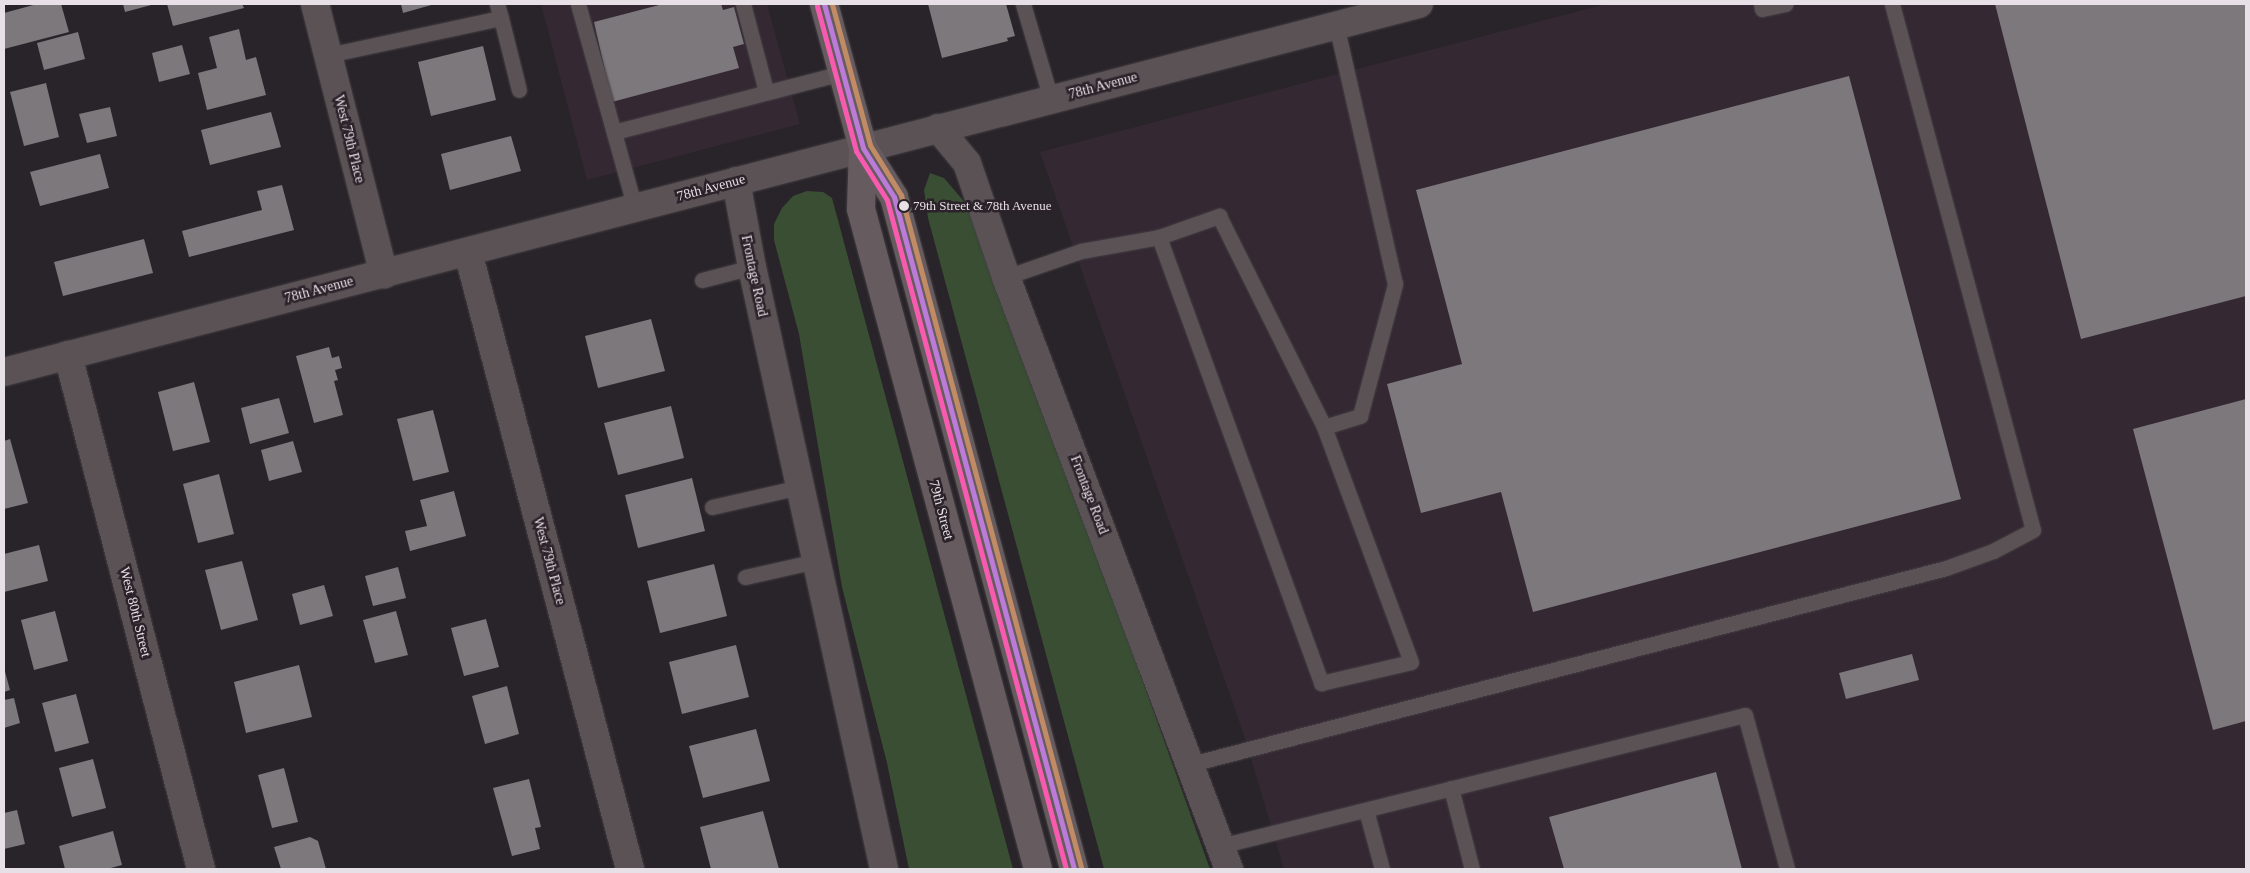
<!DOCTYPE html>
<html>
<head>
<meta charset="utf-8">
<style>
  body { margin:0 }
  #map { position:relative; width:2250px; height:873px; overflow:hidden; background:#292429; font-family:"Times New Roman",serif }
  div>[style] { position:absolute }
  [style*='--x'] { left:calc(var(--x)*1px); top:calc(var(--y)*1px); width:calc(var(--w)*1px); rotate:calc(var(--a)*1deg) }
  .built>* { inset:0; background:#342833 }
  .green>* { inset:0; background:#394e33 }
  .building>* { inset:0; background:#7c787c }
  .roads { filter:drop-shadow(0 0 1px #433f43) drop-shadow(0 0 1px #433f43) }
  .service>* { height:15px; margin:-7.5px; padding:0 7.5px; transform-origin:7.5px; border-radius:7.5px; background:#5a5255 }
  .minor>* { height:28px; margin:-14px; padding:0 14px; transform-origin:14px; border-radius:14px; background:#5a5255 }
  .secondary>* { height:28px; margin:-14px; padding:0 14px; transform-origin:14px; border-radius:14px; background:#665c5f }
  .bus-1>* { height:5px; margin:-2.5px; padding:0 2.5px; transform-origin:2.5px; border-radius:2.5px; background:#bd7bd9 }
  .bus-2>* { height:5px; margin:-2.5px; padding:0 2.5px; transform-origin:2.5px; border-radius:2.5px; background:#f75aaf }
  .bus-3>* { height:5px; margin:-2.5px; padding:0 2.5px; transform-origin:2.5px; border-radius:2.5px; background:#c18c65 }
  .dots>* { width:14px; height:14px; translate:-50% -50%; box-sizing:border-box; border:2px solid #2b222a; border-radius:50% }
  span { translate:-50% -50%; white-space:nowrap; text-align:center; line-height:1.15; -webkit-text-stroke:5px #2b222a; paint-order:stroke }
  .bus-label { font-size:13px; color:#e7e1e7 }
  .left { translate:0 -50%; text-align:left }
  .street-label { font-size:14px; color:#e7e1e7 }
  .frame { position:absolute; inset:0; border:5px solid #e7e1e7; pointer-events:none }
</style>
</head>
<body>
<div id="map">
  <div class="built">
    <div style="clip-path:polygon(541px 4px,767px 4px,800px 124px,587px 180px)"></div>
    <div style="clip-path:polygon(1606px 4px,2246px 4px,2246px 869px,1284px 869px,1244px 735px,1040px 152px)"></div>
  </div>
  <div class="green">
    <div style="clip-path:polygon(930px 173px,944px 178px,967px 205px,1038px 388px,1210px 869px,1104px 869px,928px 218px,924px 190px)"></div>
    <div style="clip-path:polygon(807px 191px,823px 192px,832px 198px,1013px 869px,909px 869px,887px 763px,842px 587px,799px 334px,774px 240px,774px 224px,782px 208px,793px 196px)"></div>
  </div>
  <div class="building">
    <div style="clip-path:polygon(37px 4px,61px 4px,69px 32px,4px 49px,4px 13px)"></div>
    <div style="clip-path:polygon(123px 4px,155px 4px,125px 12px)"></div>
    <div style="clip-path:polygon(167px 4px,242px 4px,244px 8px,173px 26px)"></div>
    <div style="clip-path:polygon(401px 4px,435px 4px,403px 13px)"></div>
    <div style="clip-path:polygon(663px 4px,721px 4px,723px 10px,734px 7px,744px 44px,733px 47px,739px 68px,612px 102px,594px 22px)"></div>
    <div style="clip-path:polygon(928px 4px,1006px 4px,1015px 36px,1007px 38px,1008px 41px,942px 58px)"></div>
    <div style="clip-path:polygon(1995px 4px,2246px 4px,2246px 296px,2081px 339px)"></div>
    <div style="clip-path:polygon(239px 29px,246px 60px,256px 57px,266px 95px,207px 110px,198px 73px,217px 68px,209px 37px)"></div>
    <div style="clip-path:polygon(78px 32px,85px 59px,44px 70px,37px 43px)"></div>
    <div style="clip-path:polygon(182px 45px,190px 74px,159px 82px,152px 53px)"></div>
    <div style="clip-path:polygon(483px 46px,496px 100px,431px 116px,418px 62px)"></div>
    <div style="clip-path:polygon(1849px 76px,1961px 499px,1533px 612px,1501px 492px,1421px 513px,1387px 384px,1462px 364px,1416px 190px)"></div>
    <div style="clip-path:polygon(46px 83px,59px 137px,24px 146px,10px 92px)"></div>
    <div style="clip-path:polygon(110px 107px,117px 136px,87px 143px,79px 114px)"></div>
    <div style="clip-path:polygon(271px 112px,281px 147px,210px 165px,201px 130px)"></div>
    <div style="clip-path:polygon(511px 136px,521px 171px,450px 190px,441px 154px)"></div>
    <div style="clip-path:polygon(100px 154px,109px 188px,40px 206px,30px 172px)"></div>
    <div style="clip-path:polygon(282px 185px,294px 230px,189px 257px,182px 231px,262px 210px,257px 191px)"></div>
    <div style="clip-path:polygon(144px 239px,153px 273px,63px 296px,54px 262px)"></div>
    <div style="clip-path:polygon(651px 319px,665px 371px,598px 388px,585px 336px)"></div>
    <div style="clip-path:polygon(329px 347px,332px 358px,339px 356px,342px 368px,335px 370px,338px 380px,334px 381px,343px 415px,314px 423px,296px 356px)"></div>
    <div style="clip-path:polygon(194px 382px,210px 442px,173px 451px,158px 392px)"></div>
    <div style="clip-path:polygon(279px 398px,289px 433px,250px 444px,241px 408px)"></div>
    <div style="clip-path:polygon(2246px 399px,2246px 721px,2213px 730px,2133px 429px)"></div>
    <div style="clip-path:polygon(671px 406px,684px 458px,618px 475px,604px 423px)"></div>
    <div style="clip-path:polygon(433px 410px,449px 472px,413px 481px,397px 419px)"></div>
    <div style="clip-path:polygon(10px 439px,28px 503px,4px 509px,4px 441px)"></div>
    <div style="clip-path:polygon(293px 441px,302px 472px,269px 481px,261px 450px)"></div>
    <div style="clip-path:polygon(219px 474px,234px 534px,198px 543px,183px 484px)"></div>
    <div style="clip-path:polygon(692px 478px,705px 531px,638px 548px,625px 495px)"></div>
    <div style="clip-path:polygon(454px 491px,466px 536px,410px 551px,405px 531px,427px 526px,420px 500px)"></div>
    <div style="clip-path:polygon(39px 545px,48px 581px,4px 592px,4px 554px)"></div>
    <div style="clip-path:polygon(242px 561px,258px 620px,221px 630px,205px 570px)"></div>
    <div style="clip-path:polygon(714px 564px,727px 616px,660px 633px,647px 581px)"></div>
    <div style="clip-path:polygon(398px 567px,406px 598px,373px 606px,365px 576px)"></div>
    <div style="clip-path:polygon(324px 585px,333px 616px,300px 625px,292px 594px)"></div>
    <div style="clip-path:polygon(55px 611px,68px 661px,34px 670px,21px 620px)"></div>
    <div style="clip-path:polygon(396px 611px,408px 655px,375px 663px,363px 620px)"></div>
    <div style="clip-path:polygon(486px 619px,499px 667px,464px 676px,451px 628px)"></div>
    <div style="clip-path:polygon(736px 645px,749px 697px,682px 714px,669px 662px)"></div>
    <div style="clip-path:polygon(1912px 654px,1919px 680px,1846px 699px,1839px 673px)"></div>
    <div style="clip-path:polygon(299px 665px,312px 717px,246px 733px,234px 682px)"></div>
    <div style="clip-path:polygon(4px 668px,10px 690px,4px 692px)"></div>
    <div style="clip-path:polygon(507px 686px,519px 734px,485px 744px,472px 696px)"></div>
    <div style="clip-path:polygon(76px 694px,89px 743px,55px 752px,42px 703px)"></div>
    <div style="clip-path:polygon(14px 698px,20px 723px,4px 728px,4px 700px)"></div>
    <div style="clip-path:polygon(756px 729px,770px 781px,703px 798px,689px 746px)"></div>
    <div style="clip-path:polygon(93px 759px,106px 808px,72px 817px,59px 768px)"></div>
    <div style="clip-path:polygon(284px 768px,298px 822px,272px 828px,258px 775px)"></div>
    <div style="clip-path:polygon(1716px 772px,1742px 869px,1564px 869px,1549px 817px)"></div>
    <div style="clip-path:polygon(529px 779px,541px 827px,535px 828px,540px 849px,512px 856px,493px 788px)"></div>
    <div style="clip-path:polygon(17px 810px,25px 844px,4px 849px,4px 813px)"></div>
    <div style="clip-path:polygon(763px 811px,779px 869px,711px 869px,700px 827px)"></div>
    <div style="clip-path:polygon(113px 831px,122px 865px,107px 869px,65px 869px,59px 846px)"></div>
    <div style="clip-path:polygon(310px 837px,318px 841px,326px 869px,281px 869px,274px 847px)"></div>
  </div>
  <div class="roads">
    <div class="service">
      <div style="--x:578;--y:4;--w:212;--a:74.4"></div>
      <div style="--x:743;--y:4;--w:90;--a:75.2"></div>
      <div style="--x:1023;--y:4;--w:99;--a:73.6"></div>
      <div style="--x:1761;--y:4;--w:5;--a:79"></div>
      <div style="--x:1762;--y:9;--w:24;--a:-12"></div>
      <div style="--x:501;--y:18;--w:74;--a:76"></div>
      <div style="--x:328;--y:55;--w:177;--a:-12.1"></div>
      <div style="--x:501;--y:18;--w:15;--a:-106"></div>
      <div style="--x:614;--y:132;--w:236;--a:-14.5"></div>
      <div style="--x:1159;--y:237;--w:64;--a:-19.3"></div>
      <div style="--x:1219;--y:216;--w:236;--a:63.5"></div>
      <div style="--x:1006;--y:277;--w:79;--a:-19.1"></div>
      <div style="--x:1081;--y:251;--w:79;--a:-10.2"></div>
      <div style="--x:1159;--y:237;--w:475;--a:70"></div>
      <div style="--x:1321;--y:683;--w:92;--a:-13.1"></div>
      <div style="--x:1411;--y:662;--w:251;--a:-110.3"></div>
      <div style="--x:1324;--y:427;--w:38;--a:-17"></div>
      <div style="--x:1360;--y:416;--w:137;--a:-75.1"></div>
      <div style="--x:1395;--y:284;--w:266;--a:-102.8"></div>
      <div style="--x:702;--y:280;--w:52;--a:-14.6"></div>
      <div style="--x:712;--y:507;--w:90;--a:-12.8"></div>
      <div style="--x:745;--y:577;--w:73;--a:-12.7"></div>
      <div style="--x:1191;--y:764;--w:780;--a:-14.55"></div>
      <div style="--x:1946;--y:568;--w:50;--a:-19.9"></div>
      <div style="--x:1993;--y:551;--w:45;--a:-27.7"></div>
      <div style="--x:2033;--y:530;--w:545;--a:-105.01"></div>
      <div style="--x:1451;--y:788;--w:84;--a:75.5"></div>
      <div style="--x:1366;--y:810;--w:61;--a:74.8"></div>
      <div style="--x:1220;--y:846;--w:541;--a:-14.01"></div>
      <div style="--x:1745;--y:715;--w:160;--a:74.7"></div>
    </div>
    <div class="minor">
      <div style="--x:315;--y:4;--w:279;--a:75.7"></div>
      <div style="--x:938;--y:128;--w:45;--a:50.4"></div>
      <div style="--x:967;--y:163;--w:120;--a:71.1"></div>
      <div style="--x:1006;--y:277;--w:633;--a:69.36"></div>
      <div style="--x:736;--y:181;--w:87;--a:79.5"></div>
      <div style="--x:752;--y:267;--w:616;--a:77.63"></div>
      <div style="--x:468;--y:252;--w:638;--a:75.29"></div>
      <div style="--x:68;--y:355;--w:531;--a:75.49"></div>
      <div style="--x:4;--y:372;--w:1462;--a:-14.58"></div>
    </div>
    <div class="secondary">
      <div style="--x:824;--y:4;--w:149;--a:74.8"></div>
      <div style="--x:863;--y:148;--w:61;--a:91.9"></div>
      <div style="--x:861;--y:209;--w:683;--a:74.99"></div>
      <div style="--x:863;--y:148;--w:58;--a:57.7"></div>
      <div style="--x:894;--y:197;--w:696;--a:75"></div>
    </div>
  </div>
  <div class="bus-1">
    <div style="--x:824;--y:4;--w:149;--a:74.8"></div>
    <div style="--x:863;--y:148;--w:58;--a:57.7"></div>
    <div style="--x:894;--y:197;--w:696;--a:75"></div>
  </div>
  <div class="bus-2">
    <div style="--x:817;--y:6;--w:150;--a:74.9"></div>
    <div style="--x:856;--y:151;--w:58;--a:57.7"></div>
    <div style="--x:887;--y:200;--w:693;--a:75.02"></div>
  </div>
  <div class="bus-3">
    <div style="--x:832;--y:4;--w:146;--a:74.9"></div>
    <div style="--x:870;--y:145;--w:59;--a:58.2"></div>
    <div style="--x:901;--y:195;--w:696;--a:75"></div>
  </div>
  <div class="dots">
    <div style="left:904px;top:206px;background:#e7e1e7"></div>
  </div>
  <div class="bus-label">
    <span class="left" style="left:913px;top:206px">79th Street &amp; 78th Avenue</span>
  </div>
  <div class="street-label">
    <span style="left:1103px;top:86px;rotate:-15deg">78th Avenue</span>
    <span style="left:349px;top:139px;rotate:76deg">West 79th Place</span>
    <span style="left:711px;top:188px;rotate:-15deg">78th Avenue</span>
    <span style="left:754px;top:276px;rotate:78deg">Frontage Road</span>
    <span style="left:319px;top:290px;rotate:-15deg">78th Avenue</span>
    <span style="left:1089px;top:495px;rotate:69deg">Frontage Road</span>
    <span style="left:941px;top:510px;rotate:75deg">79th Street</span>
    <span style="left:549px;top:561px;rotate:75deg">West 79th Place</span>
    <span style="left:135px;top:612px;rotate:76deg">West 80th Street</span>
  </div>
  <div class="frame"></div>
</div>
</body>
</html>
